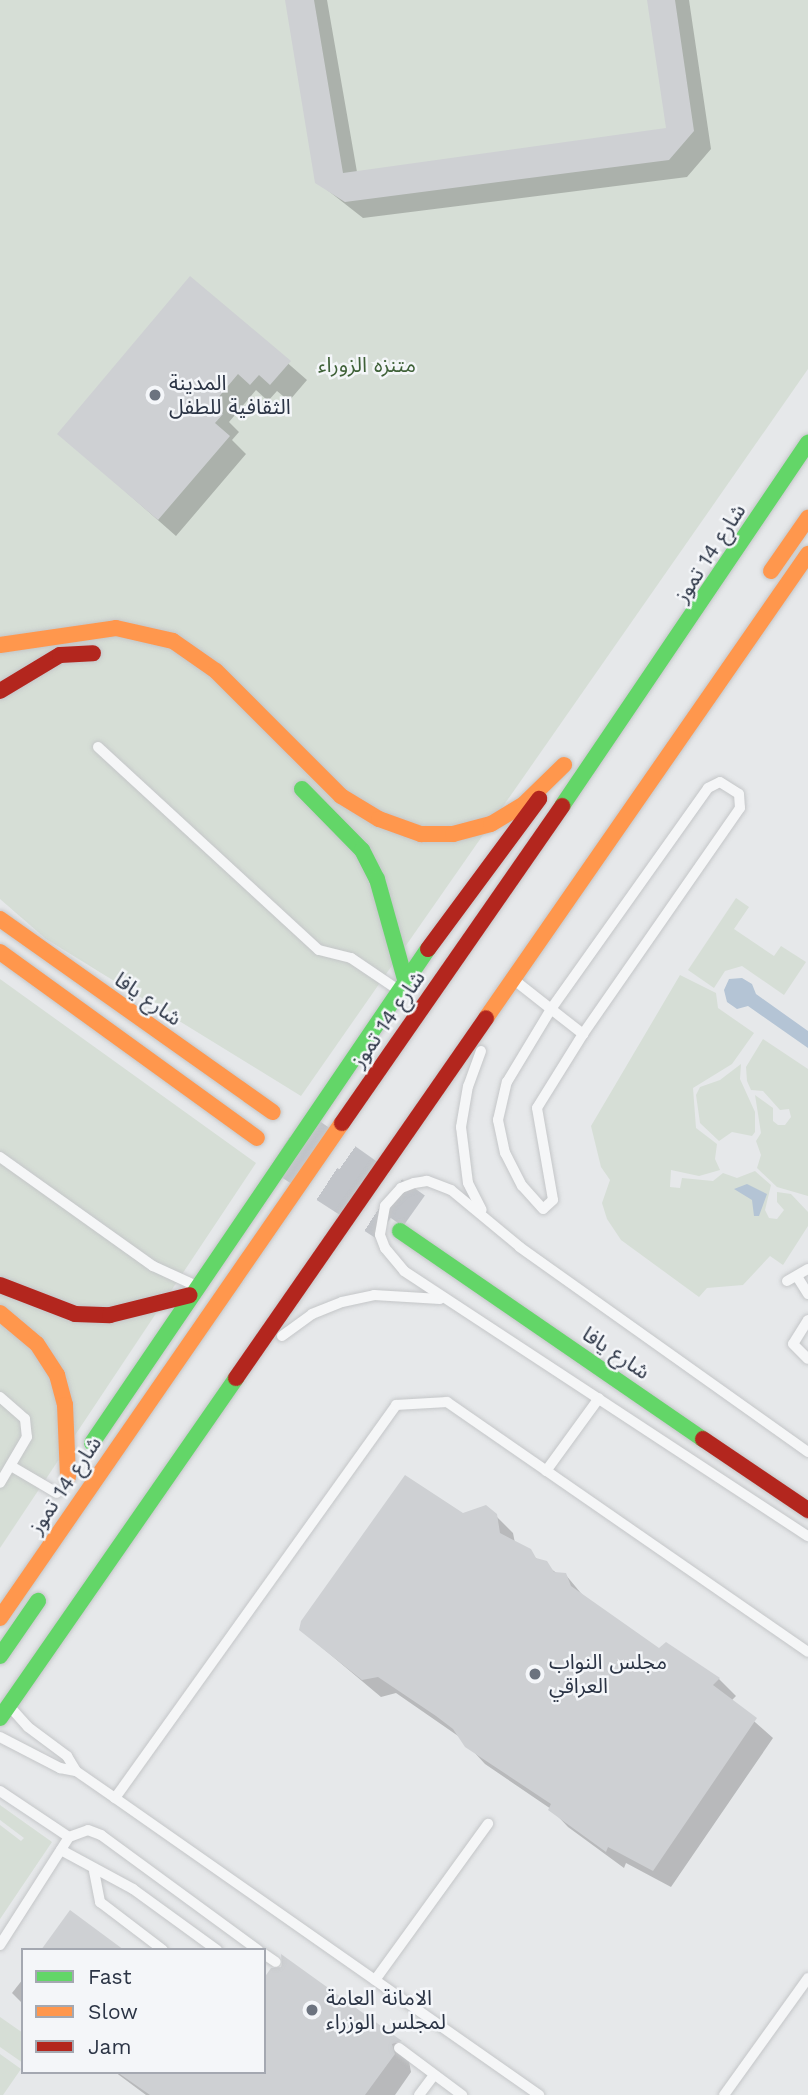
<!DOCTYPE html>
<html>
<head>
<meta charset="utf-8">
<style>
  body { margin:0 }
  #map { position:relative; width:808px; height:2095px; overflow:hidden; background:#e6e8ea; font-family:"Work Sans","Noto Sans Arabic",sans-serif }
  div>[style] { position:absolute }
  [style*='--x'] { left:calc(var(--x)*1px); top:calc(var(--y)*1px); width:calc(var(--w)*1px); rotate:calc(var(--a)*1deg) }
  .green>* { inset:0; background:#d6ded6 }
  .water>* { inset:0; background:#b4c4d5 }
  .shadow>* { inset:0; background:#0003 }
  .building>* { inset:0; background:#ced0d3 }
  .highway-tunnel>* { height:38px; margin-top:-19px; transform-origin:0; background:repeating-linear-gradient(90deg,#c1c4c9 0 38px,transparent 0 57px) }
  .roads { filter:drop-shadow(0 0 2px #c4c6c8) drop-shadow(0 0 2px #c4c6c8) }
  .lane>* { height:10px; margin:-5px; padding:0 5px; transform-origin:5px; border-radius:5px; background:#f5f6f7 }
  .fast>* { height:16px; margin:-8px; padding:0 8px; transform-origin:8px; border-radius:8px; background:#63d668 }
  .slow>* { height:16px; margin:-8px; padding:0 8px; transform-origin:8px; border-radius:8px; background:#ff974d }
  .jam>* { height:16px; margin:-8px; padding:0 8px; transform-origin:8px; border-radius:8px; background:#b3261e }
  .dots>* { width:19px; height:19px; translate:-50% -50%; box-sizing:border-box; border:4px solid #f4f6f9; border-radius:50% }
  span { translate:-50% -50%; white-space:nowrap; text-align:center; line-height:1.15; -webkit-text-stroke:5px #f4f6f9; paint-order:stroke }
  .park-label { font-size:21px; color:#3f6138 }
  .poi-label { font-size:21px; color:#2b3445 }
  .left { translate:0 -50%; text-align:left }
  .street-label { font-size:21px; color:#2b3445 }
  .legend { position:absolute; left:21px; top:1948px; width:245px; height:126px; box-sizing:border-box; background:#f4f6f9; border:2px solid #a4a8b1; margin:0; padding:9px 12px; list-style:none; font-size:21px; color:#2b3445 }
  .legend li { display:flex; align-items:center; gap:14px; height:35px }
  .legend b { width:35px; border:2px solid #a4a8b1 }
</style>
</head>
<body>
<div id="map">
  <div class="green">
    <div style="clip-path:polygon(0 0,808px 0,808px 369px,301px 1096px,46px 939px,0 899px)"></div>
    <div style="clip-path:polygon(736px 898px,749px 907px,734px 929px,774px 956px,781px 946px,806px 962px,784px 995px,742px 966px,725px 971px,714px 988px,688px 970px)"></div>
    <div style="clip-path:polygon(680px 975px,716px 993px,718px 1008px,754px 1033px,732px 1064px,693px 1088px,696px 1128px,717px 1144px,715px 1159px,720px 1170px,699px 1176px,671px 1170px,670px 1187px,680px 1188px,682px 1178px,713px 1181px,723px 1173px,737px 1178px,755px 1171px,771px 1185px,765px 1210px,769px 1218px,777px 1219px,784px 1210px,777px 1202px,777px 1192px,791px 1194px,808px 1212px,808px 1226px,783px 1265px,770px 1256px,743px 1285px,707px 1288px,699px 1297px,621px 1240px,607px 1219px,602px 1203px,610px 1180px,601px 1167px,591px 1126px)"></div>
    <div style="clip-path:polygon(0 979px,256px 1163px,0 1548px)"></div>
    <div style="clip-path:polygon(763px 1039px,808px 1069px,808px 1196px,777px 1187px,757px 1168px,761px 1155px,756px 1141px,761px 1133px,755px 1095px,773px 1108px,773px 1121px,778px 1125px,785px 1125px,791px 1117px,789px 1109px,780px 1110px,763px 1091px,751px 1090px,747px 1081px,746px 1067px)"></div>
    <div style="clip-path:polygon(741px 1064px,740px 1079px,755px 1112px,755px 1132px,752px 1136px,732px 1132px,719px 1141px,700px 1123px,696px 1095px,700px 1087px,720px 1080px)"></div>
    <div style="clip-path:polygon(0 1805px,52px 1842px,0 1919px,0 1825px,21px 1841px,24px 1838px,0 1820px)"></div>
    <div style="clip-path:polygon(0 2017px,23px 2033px,23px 2063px,0 2047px)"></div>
    <div style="clip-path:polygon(0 2054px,21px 2069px,3px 2095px,0 2095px)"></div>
  </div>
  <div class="water">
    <div style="clip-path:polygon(742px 978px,752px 984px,756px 994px,808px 1031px,808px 1048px,748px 1006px,737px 1009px,727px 1002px,724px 990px,729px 979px)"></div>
    <div style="clip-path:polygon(747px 1184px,767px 1194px,759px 1216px,754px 1216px,752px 1200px,734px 1189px)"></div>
  </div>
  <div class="shadow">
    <div style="clip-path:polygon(287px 0,327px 0,357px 172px,668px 129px,649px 0,689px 0,711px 149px,687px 177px,363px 218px,317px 182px)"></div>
    <div style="clip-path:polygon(190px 278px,307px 380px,289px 401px,277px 391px,268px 401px,256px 390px,229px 422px,239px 432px,232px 440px,246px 454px,176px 536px,59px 433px)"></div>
    <div style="clip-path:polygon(462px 1515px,495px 1515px,513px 1533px,515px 1543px,558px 1574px,565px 1574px,585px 1598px,659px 1650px,719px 1679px,736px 1696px,731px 1701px,773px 1738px,671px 1887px,626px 1863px,624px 1868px,568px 1827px,551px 1809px,485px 1764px,461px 1738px,396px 1693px,381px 1697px,301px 1630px)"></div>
    <div style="clip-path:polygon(283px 1958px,417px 2058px,409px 2061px,411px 2072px,395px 2095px,146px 2095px,115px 2072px,264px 2072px)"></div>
    <div style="clip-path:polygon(23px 1979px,23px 2004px,12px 1993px)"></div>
  </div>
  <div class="building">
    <div style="clip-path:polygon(285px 0,314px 0,343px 173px,666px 128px,647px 0,675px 0,694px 131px,669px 160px,345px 202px,315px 183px)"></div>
    <div style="clip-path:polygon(190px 276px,291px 361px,270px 385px,259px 375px,250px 385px,238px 374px,212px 405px,223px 414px,215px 423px,230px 436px,158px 520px,57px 434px)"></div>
    <div style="clip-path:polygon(405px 1475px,463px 1513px,486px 1505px,497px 1514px,500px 1533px,531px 1549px,536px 1558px,547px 1561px,554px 1572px,566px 1573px,571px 1586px,659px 1648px,666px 1642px,720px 1678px,713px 1685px,757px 1718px,653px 1871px,608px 1847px,606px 1852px,548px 1810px,551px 1804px,465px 1747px,453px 1729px,436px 1716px,378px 1677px,362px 1680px,299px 1630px,301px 1621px)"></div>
    <div style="clip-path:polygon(70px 1910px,124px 1950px,41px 1950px)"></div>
    <div style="clip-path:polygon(281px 1954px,402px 2041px,392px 2044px,395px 2054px,365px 2095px,150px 2095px,117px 2072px,264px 2072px,264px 1978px,271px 1968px,282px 1967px)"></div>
  </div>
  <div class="highway-tunnel">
    <div style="--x:298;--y:1129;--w:142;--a:35.3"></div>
    <div style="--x:279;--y:1153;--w:129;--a:32.9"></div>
  </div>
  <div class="roads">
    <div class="lane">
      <div style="--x:98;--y:747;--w:300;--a:42.6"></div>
      <div style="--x:319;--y:950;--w:33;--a:14"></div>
      <div style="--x:351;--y:958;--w:52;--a:34"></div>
      <div style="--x:518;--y:983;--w:42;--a:38.2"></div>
      <div style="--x:551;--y:1009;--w:41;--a:38"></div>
      <div style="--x:583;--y:1034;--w:87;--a:121.9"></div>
      <div style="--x:537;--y:1108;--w:93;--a:80.1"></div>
      <div style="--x:553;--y:1200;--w:13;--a:138"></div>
      <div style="--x:543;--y:1209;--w:31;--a:-132"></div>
      <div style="--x:522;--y:1186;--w:37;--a:-117"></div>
      <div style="--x:505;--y:1153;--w:34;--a:-102"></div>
      <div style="--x:498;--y:1120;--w:39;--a:-77"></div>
      <div style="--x:507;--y:1082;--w:85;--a:-58.9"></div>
      <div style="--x:551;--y:1009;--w:271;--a:-54.6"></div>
      <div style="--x:708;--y:788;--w:13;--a:-27"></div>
      <div style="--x:720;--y:782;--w:22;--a:32"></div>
      <div style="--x:739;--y:794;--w:14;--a:86"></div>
      <div style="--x:740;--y:808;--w:275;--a:124.8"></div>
      <div style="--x:481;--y:1051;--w:37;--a:110"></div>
      <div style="--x:468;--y:1086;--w:42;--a:99.7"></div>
      <div style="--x:461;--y:1127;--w:56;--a:82.9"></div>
      <div style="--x:468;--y:1183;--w:30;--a:63"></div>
      <div style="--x:0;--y:1157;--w:188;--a:35.5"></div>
      <div style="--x:153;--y:1266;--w:41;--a:24.7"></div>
      <div style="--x:798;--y:1278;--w:19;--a:58"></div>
      <div style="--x:787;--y:1281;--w:24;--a:-30"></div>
      <div style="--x:808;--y:1320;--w:28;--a:122"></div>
      <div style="--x:793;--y:1344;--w:21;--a:45"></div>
      <div style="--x:282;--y:1336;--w:37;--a:-36"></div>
      <div style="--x:312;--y:1314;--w:32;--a:-22"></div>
      <div style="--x:342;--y:1302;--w:33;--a:-12"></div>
      <div style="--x:374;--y:1295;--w:66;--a:3.5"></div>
      <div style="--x:0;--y:1397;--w:33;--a:41"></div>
      <div style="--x:25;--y:1419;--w:18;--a:84"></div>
      <div style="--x:27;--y:1437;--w:53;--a:120.4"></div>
      <div style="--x:808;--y:1452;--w:354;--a:-144.6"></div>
      <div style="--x:520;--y:1247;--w:89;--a:-140.4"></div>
      <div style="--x:451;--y:1190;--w:26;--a:-159"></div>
      <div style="--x:427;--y:1181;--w:13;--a:171"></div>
      <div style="--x:414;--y:1183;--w:14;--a:159"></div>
      <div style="--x:401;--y:1188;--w:24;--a:132"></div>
      <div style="--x:385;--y:1206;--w:29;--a:100"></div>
      <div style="--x:380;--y:1235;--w:14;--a:69"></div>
      <div style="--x:385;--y:1248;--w:30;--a:50"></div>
      <div style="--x:404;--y:1271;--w:483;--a:33.3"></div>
      <div style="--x:11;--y:1466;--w:53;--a:30.4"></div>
      <div style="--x:546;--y:1471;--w:90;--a:-54"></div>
      <div style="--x:11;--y:1708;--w:25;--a:48"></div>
      <div style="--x:28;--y:1727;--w:49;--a:36.6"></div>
      <div style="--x:67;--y:1756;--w:17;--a:59"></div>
      <div style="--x:0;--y:1737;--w:68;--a:27.3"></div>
      <div style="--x:60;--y:1768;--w:16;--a:11"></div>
      <div style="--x:76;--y:1771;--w:47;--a:34.7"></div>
      <div style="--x:115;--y:1798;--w:483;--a:-54.4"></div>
      <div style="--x:396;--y:1405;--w:51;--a:-3.4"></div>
      <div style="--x:447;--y:1402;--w:439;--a:34.7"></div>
      <div style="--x:0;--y:1791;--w:83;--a:33.7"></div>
      <div style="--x:115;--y:1798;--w:518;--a:35.01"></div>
      <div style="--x:61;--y:1850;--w:82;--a:28.4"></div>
      <div style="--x:133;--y:1889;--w:104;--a:36"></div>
      <div style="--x:94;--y:1871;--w:32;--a:79"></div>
      <div style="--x:100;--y:1902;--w:79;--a:37.3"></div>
      <div style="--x:0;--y:1945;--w:128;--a:-57.4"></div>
      <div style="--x:69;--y:1837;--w:20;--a:-20"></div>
      <div style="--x:88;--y:1830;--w:14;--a:21"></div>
      <div style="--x:101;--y:1835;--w:195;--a:36.2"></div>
      <div style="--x:264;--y:1954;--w:14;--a:34"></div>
      <div style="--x:375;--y:1980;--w:193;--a:-54.1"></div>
      <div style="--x:399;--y:2048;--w:79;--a:36.7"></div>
      <div style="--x:419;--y:2095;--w:25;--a:-53"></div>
      <div style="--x:724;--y:2095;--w:144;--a:-54.3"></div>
    </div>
    <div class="fast">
      <div style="--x:302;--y:789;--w:86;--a:45.5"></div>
      <div style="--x:362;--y:850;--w:33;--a:63"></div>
      <div style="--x:377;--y:879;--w:104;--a:74.4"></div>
      <div style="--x:562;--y:806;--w:439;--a:-55.9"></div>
      <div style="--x:400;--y:1231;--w:368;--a:34.5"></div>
      <div style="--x:92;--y:1443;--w:597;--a:-55.78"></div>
      <div style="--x:0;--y:1656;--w:67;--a:-55.4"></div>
      <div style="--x:0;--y:1718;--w:414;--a:-55.2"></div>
    </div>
    <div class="slow">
      <div style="--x:771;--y:571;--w:65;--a:-55.1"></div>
      <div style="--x:0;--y:645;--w:117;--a:-8.3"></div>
      <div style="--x:116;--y:628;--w:58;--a:12.8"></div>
      <div style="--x:173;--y:641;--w:52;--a:34.9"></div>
      <div style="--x:216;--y:671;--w:177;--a:45"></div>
      <div style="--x:341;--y:796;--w:44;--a:31.2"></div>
      <div style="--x:379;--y:819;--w:45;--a:19.7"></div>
      <div style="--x:421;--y:834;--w:32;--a:0"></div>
      <div style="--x:453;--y:834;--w:39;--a:-15"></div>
      <div style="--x:491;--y:824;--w:39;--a:-31"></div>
      <div style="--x:524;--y:804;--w:56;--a:-44.3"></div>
      <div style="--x:0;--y:919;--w:334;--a:35.3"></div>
      <div style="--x:0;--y:952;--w:317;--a:35.9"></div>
      <div style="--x:486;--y:1018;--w:565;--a:-55.24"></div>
      <div style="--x:0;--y:1313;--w:48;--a:40"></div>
      <div style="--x:37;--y:1344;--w:37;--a:57"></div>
      <div style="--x:57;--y:1375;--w:31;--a:75"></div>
      <div style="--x:65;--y:1405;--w:72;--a:87.6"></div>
      <div style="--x:0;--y:1618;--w:602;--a:-55.36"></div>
    </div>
    <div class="jam">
      <div style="--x:0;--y:691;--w:70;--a:-31"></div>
      <div style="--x:60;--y:655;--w:33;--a:-3"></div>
      <div style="--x:428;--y:949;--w:187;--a:-53.5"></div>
      <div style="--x:342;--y:1123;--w:386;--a:-55.2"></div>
      <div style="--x:0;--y:1285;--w:80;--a:21.1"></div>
      <div style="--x:75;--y:1314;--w:35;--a:2"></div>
      <div style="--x:110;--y:1315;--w:82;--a:-14"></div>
      <div style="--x:236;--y:1378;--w:438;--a:-55.2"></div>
      <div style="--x:703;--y:1439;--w:127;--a:34.1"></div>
    </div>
  </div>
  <div class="dots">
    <div style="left:155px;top:395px;background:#6c737f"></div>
    <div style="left:535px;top:1674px;background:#6c737f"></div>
    <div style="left:312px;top:2010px;background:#6c737f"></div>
  </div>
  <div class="park-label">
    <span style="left:367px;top:365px">متنزه الزوراء</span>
  </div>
  <div class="poi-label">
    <span class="left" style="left:169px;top:395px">المدينة<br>الثقافية للطفل</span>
    <span class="left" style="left:549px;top:1674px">مجلس النواب<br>العراقي</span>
    <span class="left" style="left:326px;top:2010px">الامانة العامة<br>لمجلس الوزراء</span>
  </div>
  <div class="street-label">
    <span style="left:710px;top:553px;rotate:-57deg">شارع 14 تموز</span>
    <span style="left:148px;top:999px;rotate:35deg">شارع يافا</span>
    <span style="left:388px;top:1019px;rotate:-55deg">شارع 14 تموز</span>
    <span style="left:616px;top:1353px;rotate:34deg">شارع يافا</span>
    <span style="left:65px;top:1485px;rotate:-56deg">شارع 14 تموز</span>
  </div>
  <ul class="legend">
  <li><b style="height:9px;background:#63d668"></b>Fast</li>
  <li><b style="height:9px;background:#ff974d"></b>Slow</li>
  <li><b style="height:9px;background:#b3261e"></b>Jam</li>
  </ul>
</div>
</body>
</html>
